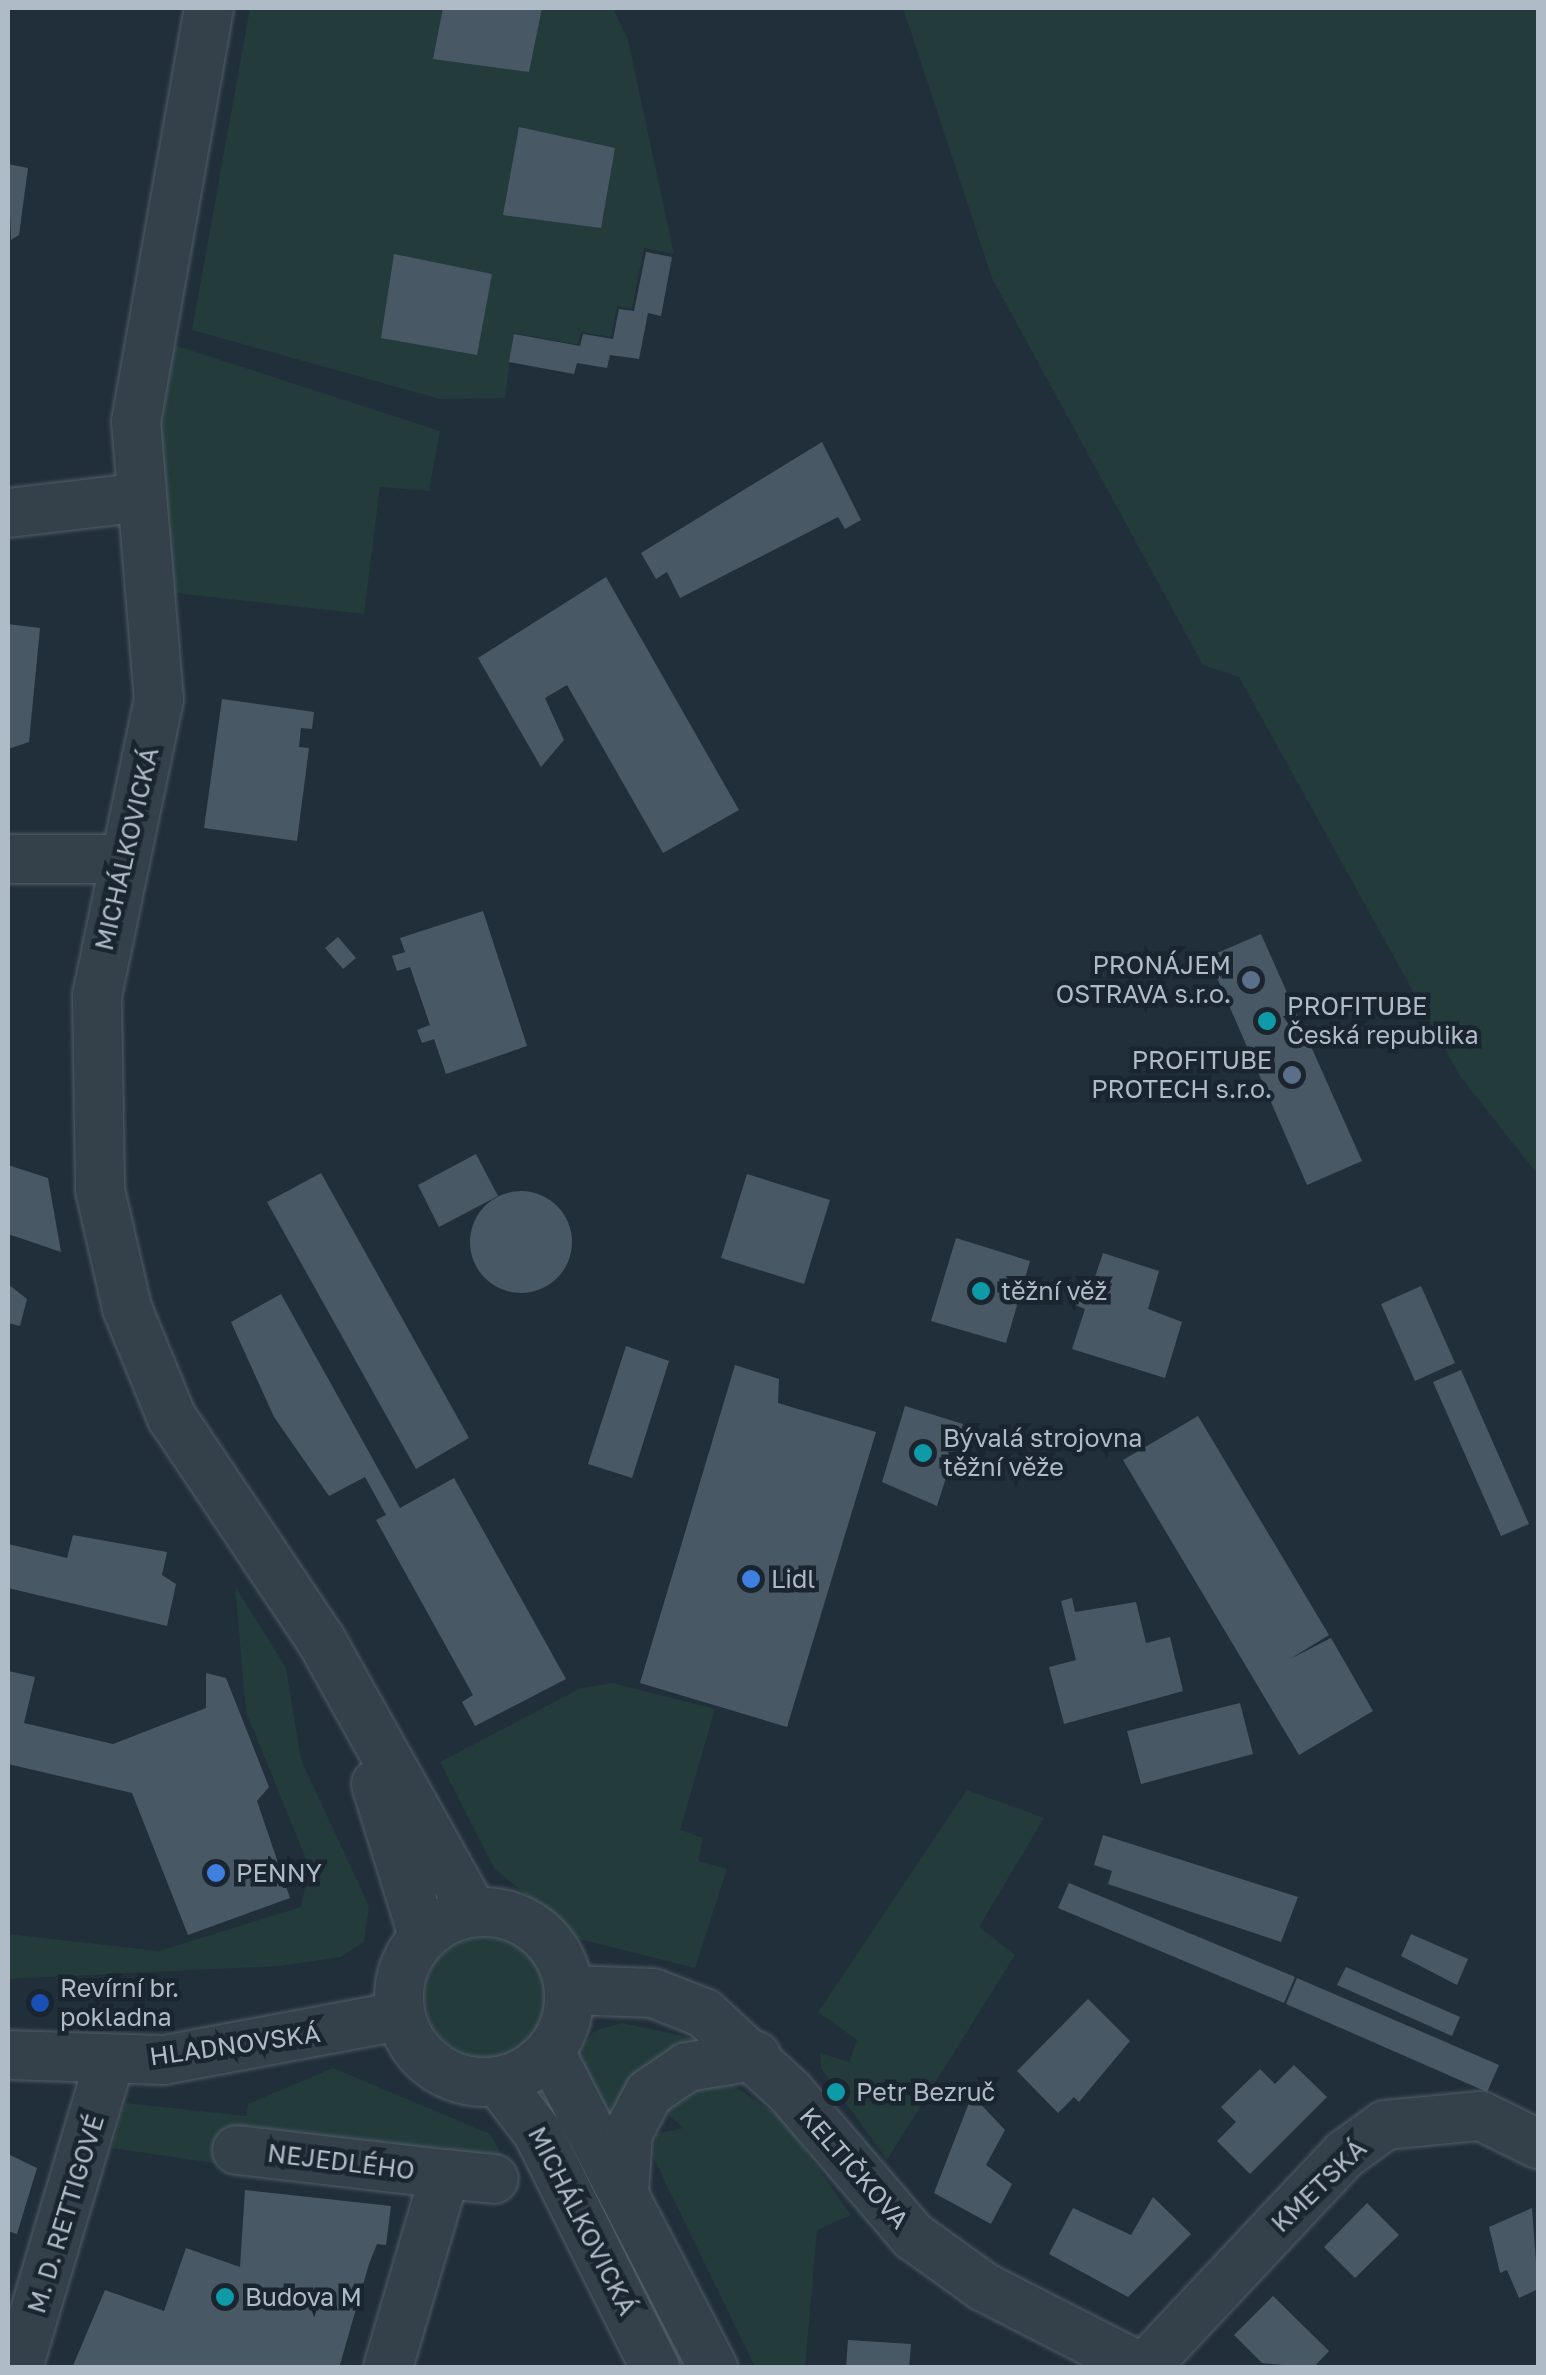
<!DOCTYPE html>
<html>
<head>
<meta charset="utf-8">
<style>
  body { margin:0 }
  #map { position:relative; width:1546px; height:2375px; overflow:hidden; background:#212f3a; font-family:"Golos Text",sans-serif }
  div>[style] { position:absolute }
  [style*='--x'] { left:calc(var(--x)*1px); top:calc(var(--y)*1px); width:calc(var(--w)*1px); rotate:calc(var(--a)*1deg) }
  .green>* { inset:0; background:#233b3b }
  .round { border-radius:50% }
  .building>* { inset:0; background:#495865 }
  .roads { filter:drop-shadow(0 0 2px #525e68) drop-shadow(0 0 2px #525e68) }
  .minor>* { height:48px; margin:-24px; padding:0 24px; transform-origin:24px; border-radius:24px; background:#34404a }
  .minor>.ring { margin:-24px; padding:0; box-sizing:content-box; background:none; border:48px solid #34404a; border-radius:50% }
  .dots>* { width:28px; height:28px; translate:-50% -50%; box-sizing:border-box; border:5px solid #1a252f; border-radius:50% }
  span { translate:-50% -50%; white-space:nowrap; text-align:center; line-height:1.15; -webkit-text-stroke:9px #1a252f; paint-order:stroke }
  .street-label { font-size:25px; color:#afbbc6 }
  .poi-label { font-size:25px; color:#afbbc6 }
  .right { translate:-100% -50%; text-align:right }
  .left { translate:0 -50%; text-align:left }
  .frame { position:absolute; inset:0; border:10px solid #afbbc6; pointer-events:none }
</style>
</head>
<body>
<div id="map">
  <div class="green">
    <div style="clip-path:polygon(250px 8px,613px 8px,628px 40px,674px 254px,644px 248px,632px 309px,617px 306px,611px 337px,581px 332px,578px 345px,514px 333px,505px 398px,440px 399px,192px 330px)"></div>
    <div style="clip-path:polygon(903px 8px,1538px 8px,1538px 1175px,1460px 1076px,1239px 677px,1203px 665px,992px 278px)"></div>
    <div style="clip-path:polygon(168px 343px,440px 431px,429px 491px,380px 487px,364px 614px,174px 593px,158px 449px)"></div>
    <div style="clip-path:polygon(235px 1586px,286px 1668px,301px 1760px,369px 1906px,364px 1942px,341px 1957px,279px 1966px,8px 1979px,8px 1934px,159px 1951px,301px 1907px,309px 1866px,246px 1712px)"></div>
    <div style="clip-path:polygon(612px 1683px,715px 1709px,680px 1830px,703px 1838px,698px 1861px,727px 1869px,695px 1968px,579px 1939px,494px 1868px,440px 1762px,581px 1688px)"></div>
    <div style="clip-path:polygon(967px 1790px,1044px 1818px,979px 1927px,1015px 1955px,887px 2160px,821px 2068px,820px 2053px,849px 2062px,857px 2040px,818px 2012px)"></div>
    <div class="round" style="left:425px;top:1937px;width:120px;height:120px"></div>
    <div style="clip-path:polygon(622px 2023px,692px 2038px,609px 2134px,577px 2055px,594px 2031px)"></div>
    <div style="clip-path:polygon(333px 2068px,490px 2134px,508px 2166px,220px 2164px,112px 2148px,125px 2103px,246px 2116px,248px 2104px)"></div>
    <div style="clip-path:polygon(730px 2083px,783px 2119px,851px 2215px,817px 2230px,805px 2367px,755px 2367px,654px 2159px,656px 2134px,683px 2128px,659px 2106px,676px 2092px)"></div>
  </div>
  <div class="building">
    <div style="clip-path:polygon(443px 8px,542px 8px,529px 72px,433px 59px)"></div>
    <div style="clip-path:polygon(519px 127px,615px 148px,601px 228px,503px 215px)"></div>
    <div style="clip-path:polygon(8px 164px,28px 168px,19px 235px,11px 240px)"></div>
    <div style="clip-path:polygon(646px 252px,672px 257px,661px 316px,648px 313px,639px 359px,610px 355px,607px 368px,577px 363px,574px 374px,509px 362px,514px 334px,580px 346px,583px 334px,613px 339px,619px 309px,634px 311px)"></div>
    <div style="clip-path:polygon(394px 254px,492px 274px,477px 355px,381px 338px)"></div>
    <div style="clip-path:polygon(822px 442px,861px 520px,845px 529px,838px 517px,680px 598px,667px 572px,656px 579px,641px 553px)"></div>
    <div style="clip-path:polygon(606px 577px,739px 810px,663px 853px,567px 685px,545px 698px,564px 740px,541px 767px,478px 658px)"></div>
    <div style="clip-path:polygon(8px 624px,40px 628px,29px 742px,8px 749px)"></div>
    <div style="clip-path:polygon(222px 699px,314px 712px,312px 729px,301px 728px,299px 747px,309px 748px,297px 841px,204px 828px)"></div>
    <div style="clip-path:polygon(483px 911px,527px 1046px,446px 1074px,434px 1039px,422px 1043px,417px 1030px,430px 1025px,410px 967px,397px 971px,392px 956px,405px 952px,400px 938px)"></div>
    <div style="clip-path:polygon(1261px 934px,1362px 1161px,1307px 1185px,1208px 957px)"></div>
    <div style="clip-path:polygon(338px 937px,356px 958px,343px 969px,325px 948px)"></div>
    <div style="clip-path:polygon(476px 1154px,498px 1196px,439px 1227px,418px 1185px)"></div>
    <div style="clip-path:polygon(8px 1165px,48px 1178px,61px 1252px,8px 1234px)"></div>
    <div style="clip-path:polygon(321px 1173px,469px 1438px,416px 1469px,267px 1202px)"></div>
    <div style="clip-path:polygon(747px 1174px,830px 1200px,804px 1284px,721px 1258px)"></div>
    <div class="round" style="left:470px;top:1191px;width:102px;height:102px"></div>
    <div style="clip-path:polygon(956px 1238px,1030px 1261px,1006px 1343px,931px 1321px)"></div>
    <div style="clip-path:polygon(1103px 1253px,1159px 1271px,1148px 1309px,1182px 1322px,1165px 1378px,1072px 1349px,1085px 1309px,1075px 1305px,1080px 1289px,1090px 1292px)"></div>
    <div style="clip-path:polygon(8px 1284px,27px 1299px,20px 1326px,8px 1323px)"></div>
    <div style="clip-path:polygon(1421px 1286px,1455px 1363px,1415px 1381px,1381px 1304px)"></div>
    <div style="clip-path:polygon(281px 1294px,400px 1508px,454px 1478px,566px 1679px,475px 1726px,462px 1702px,473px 1695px,376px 1520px,386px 1515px,365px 1477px,329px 1496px,274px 1417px,231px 1322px)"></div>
    <div style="clip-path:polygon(626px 1346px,669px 1361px,632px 1478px,588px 1464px)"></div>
    <div style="clip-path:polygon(735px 1365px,779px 1379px,778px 1403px,876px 1432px,787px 1727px,640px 1683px)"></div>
    <div style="clip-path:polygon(1461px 1370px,1529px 1524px,1501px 1536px,1433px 1382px)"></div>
    <div style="clip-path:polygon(905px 1406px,963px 1424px,937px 1506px,882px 1482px)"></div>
    <div style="clip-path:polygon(1198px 1416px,1329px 1635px,1290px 1659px,1331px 1638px,1373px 1711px,1299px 1755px,1123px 1460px)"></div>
    <div style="clip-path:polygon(73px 1535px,167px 1552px,162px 1575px,176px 1584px,167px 1626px,8px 1588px,8px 1544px,67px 1558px)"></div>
    <div style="clip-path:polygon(1072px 1598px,1075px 1612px,1136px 1602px,1146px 1643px,1170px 1637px,1183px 1691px,1064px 1724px,1049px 1667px,1076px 1660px,1061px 1601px)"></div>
    <div style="clip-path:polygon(8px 1671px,35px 1677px,24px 1723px,113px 1744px,206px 1708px,206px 1673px,226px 1678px,269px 1787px,257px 1801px,290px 1898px,188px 1935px,132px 1793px,8px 1764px)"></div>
    <div style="clip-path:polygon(1240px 1703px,1253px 1754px,1141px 1784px,1127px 1731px)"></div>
    <div style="clip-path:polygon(1103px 1835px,1298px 1897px,1281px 1942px,1108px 1884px,1112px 1871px,1094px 1865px)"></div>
    <div style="clip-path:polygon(1069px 1883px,1295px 1977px,1284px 2003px,1058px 1908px)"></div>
    <div style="clip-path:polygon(1411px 1934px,1468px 1959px,1457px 1985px,1401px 1956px)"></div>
    <div style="clip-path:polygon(1346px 1967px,1460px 2017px,1452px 2036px,1337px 1985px)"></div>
    <div style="clip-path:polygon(1297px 1978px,1499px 2065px,1487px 2092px,1286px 2004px)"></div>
    <div style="clip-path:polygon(1088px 1999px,1130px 2041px,1079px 2102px,1074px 2097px,1058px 2113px,1017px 2071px)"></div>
    <div style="clip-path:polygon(1294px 2065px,1327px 2097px,1250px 2174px,1217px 2141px,1236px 2122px,1221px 2107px,1260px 2069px,1275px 2084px)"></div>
    <div style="clip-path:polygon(972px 2095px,1005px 2130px,986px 2165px,1012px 2184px,991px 2224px,934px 2193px)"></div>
    <div style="clip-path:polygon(8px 2154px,37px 2168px,17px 2234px,8px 2231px)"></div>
    <div style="clip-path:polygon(245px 2190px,391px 2206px,386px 2245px,377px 2244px,369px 2264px,339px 2368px,72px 2368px,105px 2290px,164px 2311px,186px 2248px,240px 2267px)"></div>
    <div style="clip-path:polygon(1153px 2197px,1191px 2234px,1128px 2297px,1049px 2254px,1073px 2208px,1131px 2235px)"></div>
    <div style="clip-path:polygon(1367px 2203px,1399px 2235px,1355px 2278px,1324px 2247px)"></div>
    <div style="clip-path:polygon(1532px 2208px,1538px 2289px,1519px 2298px,1507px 2270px,1500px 2273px,1489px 2227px)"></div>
    <div style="clip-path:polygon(1273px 2296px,1329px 2351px,1313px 2368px,1262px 2363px,1234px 2335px)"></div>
    <div style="clip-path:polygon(848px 2340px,911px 2344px,909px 2368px,846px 2368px)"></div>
  </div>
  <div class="roads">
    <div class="minor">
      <div style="--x:209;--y:8;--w:419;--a:100"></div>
      <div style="--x:136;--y:421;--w:279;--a:85.3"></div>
      <div style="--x:159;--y:699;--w:302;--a:101.8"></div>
      <div style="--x:97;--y:995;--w:195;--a:89.1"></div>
      <div style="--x:100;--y:1190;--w:121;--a:77.1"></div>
      <div style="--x:127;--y:1308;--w:117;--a:67.8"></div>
      <div style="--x:171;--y:1416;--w:270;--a:56.2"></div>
      <div style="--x:321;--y:1640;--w:312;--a:60.8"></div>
      <div style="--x:8;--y:513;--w:129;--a:-6.7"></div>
      <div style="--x:8;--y:859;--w:117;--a:0"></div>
      <div style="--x:376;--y:1784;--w:159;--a:72.8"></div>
      <div class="ring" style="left:399px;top:1912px;width:122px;height:122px"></div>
      <div style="--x:570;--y:1990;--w:83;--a:2.1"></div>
      <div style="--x:653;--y:1993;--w:55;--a:21.4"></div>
      <div style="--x:704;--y:2013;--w:117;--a:42.6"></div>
      <div style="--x:790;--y:2092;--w:189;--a:49.5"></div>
      <div style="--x:913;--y:2236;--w:87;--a:35.7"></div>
      <div style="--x:984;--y:2287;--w:178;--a:27.1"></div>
      <div style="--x:550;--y:2052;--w:356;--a:62.7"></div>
      <div style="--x:8;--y:2055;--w:156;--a:1.8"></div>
      <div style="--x:164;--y:2060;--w:240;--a:-10.6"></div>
      <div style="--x:499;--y:2082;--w:64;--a:52.6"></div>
      <div style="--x:538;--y:2133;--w:263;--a:63.5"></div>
      <div style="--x:237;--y:2150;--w:209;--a:6.6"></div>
      <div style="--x:445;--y:2174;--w:202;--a:106.4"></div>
      <div style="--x:445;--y:2174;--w:49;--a:5.8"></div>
      <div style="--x:624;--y:2192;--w:59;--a:-86.1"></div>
      <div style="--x:628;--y:2133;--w:45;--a:-62.3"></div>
      <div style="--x:649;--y:2093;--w:46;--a:-34.4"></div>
      <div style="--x:687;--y:2067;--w:70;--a:-9.1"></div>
      <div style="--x:18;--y:2368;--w:322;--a:-73.4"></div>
      <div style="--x:1144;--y:2368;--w:294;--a:-46.8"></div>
      <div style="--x:1345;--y:2154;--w:49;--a:-35.9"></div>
      <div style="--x:1385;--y:2125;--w:96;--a:-5.4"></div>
      <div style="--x:1481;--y:2116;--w:64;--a:26.2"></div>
    </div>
  </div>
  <div class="dots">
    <div style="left:1251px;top:980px;background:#5c6f8a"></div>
    <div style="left:1267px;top:1021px;background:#0f9aa8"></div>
    <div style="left:1292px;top:1075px;background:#5c6f8a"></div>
    <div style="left:981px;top:1291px;background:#0f9aa8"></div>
    <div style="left:923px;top:1453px;background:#0f9aa8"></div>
    <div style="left:751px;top:1579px;background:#3f7fe0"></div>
    <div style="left:216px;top:1873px;background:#3f7fe0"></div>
    <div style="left:40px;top:2003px;background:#1a4fb4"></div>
    <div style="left:836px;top:2092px;background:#0f9aa8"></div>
    <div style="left:225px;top:2297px;background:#0f9aa8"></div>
  </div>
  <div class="street-label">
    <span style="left:127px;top:849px;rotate:-77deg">MICHÁLKOVICKÁ</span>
    <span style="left:235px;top:2045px;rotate:-8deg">HLADNOVSKÁ</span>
    <span style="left:341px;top:2162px;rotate:7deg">NEJEDLÉHO</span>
    <span style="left:854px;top:2168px;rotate:49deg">KELTIČKOVA</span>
    <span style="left:1319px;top:2186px;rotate:-44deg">KMETSKÁ</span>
    <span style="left:66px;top:2214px;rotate:-73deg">M. D. RETTIGOVÉ</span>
    <span style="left:582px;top:2221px;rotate:63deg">MICHÁLKOVICKÁ</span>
  </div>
  <div class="poi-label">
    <span class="right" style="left:1231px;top:980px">PRONÁJEM<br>OSTRAVA s.r.o.</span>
    <span class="left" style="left:1287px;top:1021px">PROFITUBE<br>Česká republika</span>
    <span class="right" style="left:1272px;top:1075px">PROFITUBE<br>PROTECH s.r.o.</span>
    <span class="left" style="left:1001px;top:1291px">těžní věž</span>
    <span class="left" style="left:943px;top:1453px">Bývalá strojovna<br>těžní věže</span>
    <span class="left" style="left:771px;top:1579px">Lidl</span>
    <span class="left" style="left:236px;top:1873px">PENNY</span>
    <span class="left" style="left:60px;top:2003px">Revírní br.<br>pokladna</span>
    <span class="left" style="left:856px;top:2092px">Petr Bezruč</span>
    <span class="left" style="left:245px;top:2297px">Budova M</span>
  </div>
  <div class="frame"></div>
</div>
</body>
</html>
